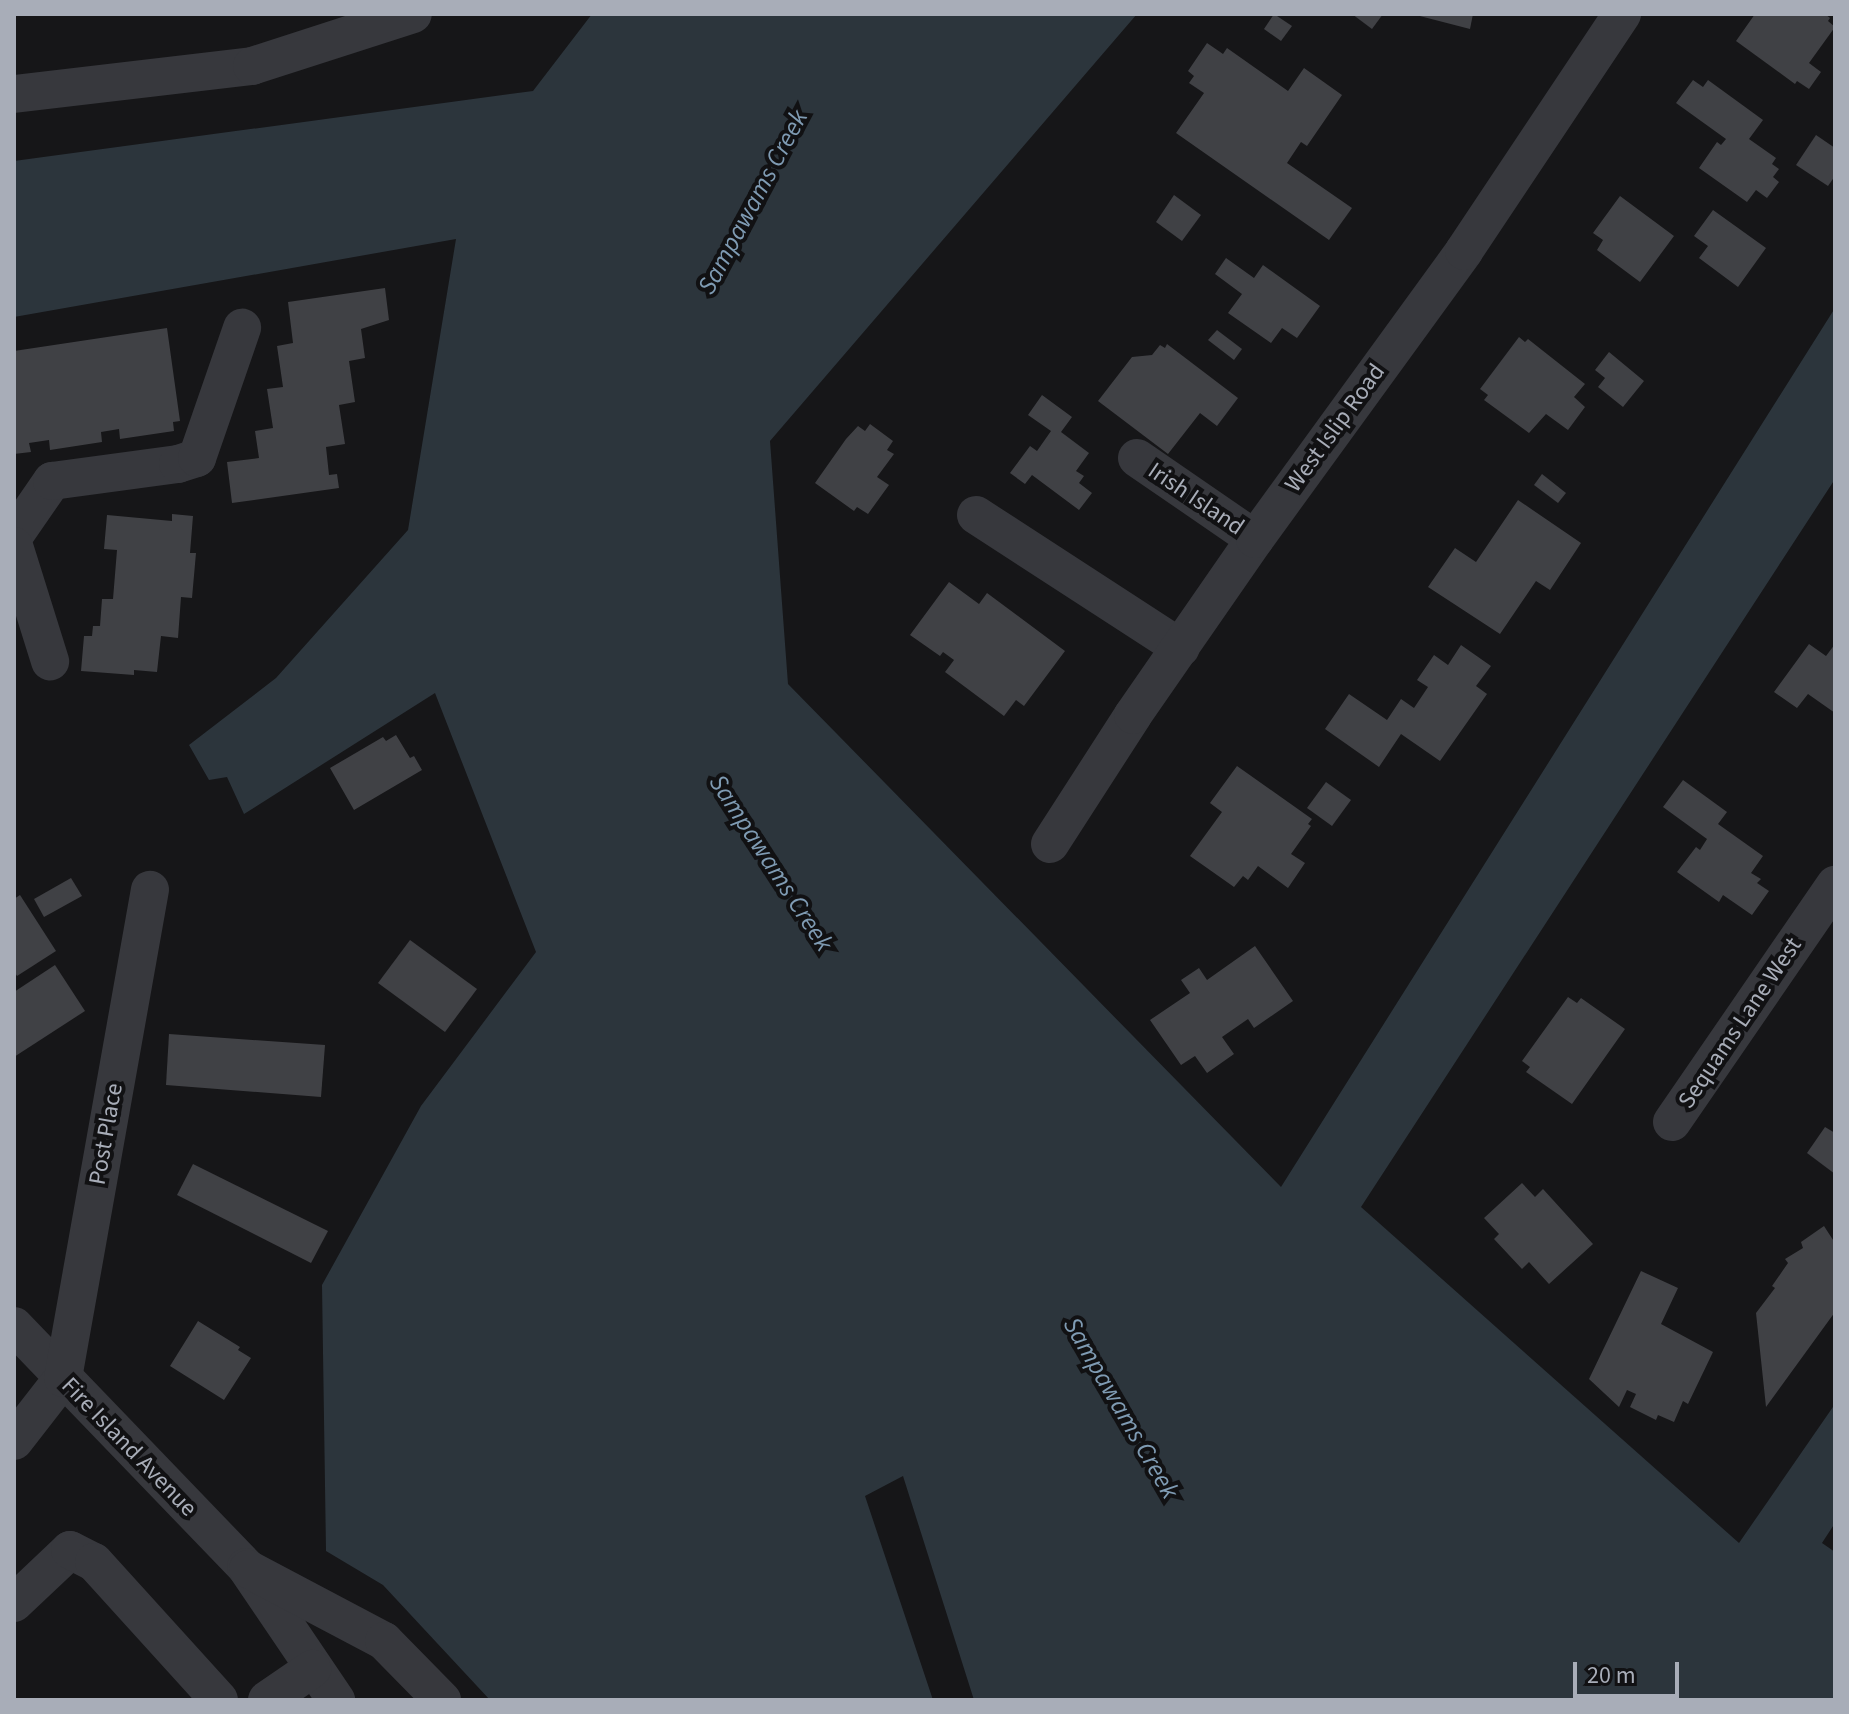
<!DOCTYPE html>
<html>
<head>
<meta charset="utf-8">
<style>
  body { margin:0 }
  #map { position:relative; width:1849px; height:1714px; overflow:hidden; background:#161618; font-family:"Source Sans 3",sans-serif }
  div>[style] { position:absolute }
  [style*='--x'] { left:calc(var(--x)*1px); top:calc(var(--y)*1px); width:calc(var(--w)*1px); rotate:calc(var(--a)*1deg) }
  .water>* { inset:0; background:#2c353c }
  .building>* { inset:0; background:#404145 }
  .minor>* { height:38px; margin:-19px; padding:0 19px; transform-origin:19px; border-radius:19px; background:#37383d }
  span { translate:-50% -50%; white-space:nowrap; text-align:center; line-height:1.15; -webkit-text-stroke:8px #111113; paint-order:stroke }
  .street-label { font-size:24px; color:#a8adb8 }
  .water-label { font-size:26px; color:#7f9bb3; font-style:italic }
  .frame { position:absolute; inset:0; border:16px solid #a8adb8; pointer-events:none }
  .scale { position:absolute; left:1573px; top:1662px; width:106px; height:36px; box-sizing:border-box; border:4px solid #a8adb8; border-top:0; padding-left:10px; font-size:24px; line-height:28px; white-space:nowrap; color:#a8adb8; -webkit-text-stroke:6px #111113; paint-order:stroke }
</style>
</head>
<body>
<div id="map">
  <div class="water">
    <div style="clip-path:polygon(592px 14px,1137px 14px,770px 441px,788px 684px,1281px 1187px,1835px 308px,1835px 479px,1361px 1207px,1739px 1543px,1835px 1404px,1835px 1523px,1822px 1543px,1835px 1552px,1835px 1700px,974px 1700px,903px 1476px,865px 1496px,933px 1700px,490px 1700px,383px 1585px,326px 1551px,322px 1285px,421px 1106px,536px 952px,435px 693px,244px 814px,227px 777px,209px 780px,189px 745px,276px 678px,408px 530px,456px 239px,14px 317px,14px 161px,533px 91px)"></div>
  </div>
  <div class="building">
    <div style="clip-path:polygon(1274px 14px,1292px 26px,1281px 41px,1264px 29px)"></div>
    <div style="clip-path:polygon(1352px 14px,1383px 14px,1372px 29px)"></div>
    <div style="clip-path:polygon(1412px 14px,1473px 14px,1470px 29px)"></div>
    <div style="clip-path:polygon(1755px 14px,1825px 14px,1830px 18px,1828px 21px,1835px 27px,1809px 63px,1821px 72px,1809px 89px,1797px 81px,1795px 84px,1736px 41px)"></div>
    <div style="clip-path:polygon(1207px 43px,1223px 54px,1227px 48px,1288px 91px,1304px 68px,1342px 95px,1307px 146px,1301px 142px,1287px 163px,1352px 208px,1329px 240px,1176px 133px,1204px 93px,1189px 83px,1194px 76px,1188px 71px)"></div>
    <div style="clip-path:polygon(1693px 80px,1703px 87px,1708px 80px,1763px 120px,1749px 139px,1776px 158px,1772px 164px,1779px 169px,1773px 177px,1779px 182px,1767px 198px,1756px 190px,1747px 202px,1699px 168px,1717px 142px,1721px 145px,1726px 139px,1676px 103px)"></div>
    <div style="clip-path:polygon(1816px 135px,1835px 148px,1835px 176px,1828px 186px,1796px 165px)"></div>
    <div style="clip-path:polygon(1174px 195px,1201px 215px,1182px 241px,1156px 222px)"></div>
    <div style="clip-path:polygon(1620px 196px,1674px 236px,1640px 282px,1597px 250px,1603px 240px,1593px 233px)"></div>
    <div style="clip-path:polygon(1713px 210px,1766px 248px,1738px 287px,1699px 258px,1708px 246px,1694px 236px)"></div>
    <div style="clip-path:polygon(1226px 258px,1254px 278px,1263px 265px,1320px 306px,1297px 338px,1282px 328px,1271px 343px,1228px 313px,1242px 294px,1215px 274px)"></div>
    <div style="clip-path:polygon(385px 288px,389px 320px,361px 329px,365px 358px,349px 361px,355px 402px,339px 405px,345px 444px,326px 447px,329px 475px,337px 474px,339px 488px,232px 503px,227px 462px,259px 458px,255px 431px,273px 428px,267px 389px,283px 387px,277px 346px,293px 343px,288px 302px)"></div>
    <div style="clip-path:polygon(167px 328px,180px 421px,173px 422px,174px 431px,120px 439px,119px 429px,101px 432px,102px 442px,50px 450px,49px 440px,29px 443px,31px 452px,14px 454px,14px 351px)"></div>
    <div style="clip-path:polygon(1217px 330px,1242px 349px,1234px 360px,1208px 340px)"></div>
    <div style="clip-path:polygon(1519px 337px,1525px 342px,1528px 339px,1585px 384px,1574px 397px,1585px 407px,1568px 430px,1546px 414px,1529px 433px,1484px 400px,1488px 395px,1480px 389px)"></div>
    <div style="clip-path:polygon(1167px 344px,1238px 398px,1217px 426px,1200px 413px,1168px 454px,1098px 401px,1132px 357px,1152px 355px,1160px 345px,1165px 348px)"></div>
    <div style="clip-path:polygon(1609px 352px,1644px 381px,1623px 407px,1598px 387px,1605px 378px,1595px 370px)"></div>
    <div style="clip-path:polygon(1042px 395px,1072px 417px,1061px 432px,1089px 453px,1076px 471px,1084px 476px,1079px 483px,1092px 493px,1079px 510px,1032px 475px,1025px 484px,1010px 473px,1030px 446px,1037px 451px,1051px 431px,1028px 415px)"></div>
    <div style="clip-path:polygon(870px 424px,893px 441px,887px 450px,894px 454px,877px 477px,889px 485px,868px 514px,857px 507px,854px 511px,815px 483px,846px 439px,858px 426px,865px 431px)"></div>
    <div style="clip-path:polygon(1542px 474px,1566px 493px,1558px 503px,1534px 485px)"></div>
    <div style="clip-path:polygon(1518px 500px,1581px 543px,1550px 590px,1536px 581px,1500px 634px,1428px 587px,1455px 548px,1476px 562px)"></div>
    <div style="clip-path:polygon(172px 514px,193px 516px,190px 553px,196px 553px,192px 598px,181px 597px,178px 638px,161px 636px,157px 672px,134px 670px,134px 675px,81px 671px,84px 636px,92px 636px,93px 626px,100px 626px,102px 599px,113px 599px,117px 550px,104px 549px,107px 515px,172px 521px)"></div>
    <div style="clip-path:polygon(949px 582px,979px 604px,987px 593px,1065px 651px,1024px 706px,1016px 700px,1004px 716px,945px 672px,954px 660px,943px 652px,940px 656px,910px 635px)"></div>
    <div style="clip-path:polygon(1809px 644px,1826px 656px,1835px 644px,1835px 713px,1808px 694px,1797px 708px,1774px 692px)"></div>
    <div style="clip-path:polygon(1461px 645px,1491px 666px,1476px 686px,1487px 694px,1440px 761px,1401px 734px,1379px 767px,1325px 729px,1349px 694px,1387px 720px,1401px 699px,1414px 708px,1428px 687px,1417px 680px,1434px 655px,1448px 665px)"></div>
    <div style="clip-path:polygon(396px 735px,410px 758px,414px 756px,422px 770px,354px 810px,330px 768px,383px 737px,386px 741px)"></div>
    <div style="clip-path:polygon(1237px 766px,1312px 819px,1308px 824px,1311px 826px,1291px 854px,1305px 863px,1288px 888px,1258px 866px,1248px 880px,1243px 876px,1234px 887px,1190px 856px,1222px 812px,1210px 803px)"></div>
    <div style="clip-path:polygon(1683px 780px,1727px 812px,1718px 824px,1763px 856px,1751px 873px,1761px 879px,1757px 883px,1769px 891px,1752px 915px,1723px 895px,1719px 902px,1677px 872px,1696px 847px,1700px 850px,1707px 839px,1663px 807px)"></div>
    <div style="clip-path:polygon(1326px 782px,1351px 800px,1332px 826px,1307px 808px)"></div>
    <div style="clip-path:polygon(71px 878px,82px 896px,44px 917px,34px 899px)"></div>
    <div style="clip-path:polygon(20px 895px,56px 951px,17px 976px,14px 971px,14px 899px)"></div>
    <div style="clip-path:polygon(410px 940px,477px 989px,445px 1032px,378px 983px)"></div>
    <div style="clip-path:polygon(1255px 946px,1293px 1001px,1254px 1028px,1248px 1019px,1222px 1037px,1234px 1054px,1207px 1073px,1195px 1056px,1181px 1065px,1150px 1020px,1190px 993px,1181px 980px,1199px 968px,1207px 980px)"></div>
    <div style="clip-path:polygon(55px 965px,85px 1011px,14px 1057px,14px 992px)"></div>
    <div style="clip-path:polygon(1568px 997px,1577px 1003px,1581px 998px,1625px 1029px,1572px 1104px,1526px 1072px,1530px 1067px,1522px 1061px)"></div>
    <div style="clip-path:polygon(169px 1034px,325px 1045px,321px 1097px,166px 1085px)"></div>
    <div style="clip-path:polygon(1825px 1127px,1835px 1133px,1835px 1174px,1807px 1153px)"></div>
    <div style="clip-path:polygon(193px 1164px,328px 1231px,311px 1263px,177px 1195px)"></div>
    <div style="clip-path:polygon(1522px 1183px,1535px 1197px,1543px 1189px,1593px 1244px,1549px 1284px,1529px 1262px,1522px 1269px,1494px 1239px,1499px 1234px,1484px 1218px)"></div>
    <div style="clip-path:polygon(1824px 1226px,1835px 1243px,1835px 1312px,1766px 1407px,1756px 1313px,1775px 1288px,1772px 1286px,1788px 1263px,1785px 1259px,1803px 1248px,1801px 1242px)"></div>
    <div style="clip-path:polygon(1641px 1271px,1678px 1288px,1661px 1324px,1713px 1352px,1688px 1404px,1683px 1401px,1674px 1422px,1658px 1415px,1656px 1420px,1630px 1407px,1636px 1394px,1627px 1390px,1619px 1407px,1589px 1379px)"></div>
    <div style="clip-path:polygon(198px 1321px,240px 1347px,238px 1350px,251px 1358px,224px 1400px,170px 1366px)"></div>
  </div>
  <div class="minor">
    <div style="--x:14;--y:94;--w:240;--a:-6.7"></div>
    <div style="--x:252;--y:66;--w:169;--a:-17.9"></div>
    <div style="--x:1137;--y:458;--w:143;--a:34.5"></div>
    <div style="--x:976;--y:515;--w:244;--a:33"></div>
    <div style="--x:14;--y:536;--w:67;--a:-55.4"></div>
    <div style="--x:52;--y:481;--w:127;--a:-7.7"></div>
    <div style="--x:178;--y:464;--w:20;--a:-18"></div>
    <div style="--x:197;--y:458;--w:138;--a:-70.9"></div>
    <div style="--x:14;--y:546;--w:121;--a:72.6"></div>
    <div style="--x:1050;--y:844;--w:153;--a:-57.2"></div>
    <div style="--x:1133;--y:715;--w:214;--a:-55.3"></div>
    <div style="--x:1255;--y:539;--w:356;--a:-54"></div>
    <div style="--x:1464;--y:251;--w:285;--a:-56.3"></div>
    <div style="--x:1672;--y:1122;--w:288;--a:-55.5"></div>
    <div style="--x:14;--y:1326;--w:335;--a:46.1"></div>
    <div style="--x:246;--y:1567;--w:161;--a:55.9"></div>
    <div style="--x:14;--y:1441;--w:80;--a:-52.1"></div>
    <div style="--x:63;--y:1378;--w:496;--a:-79.9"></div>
    <div style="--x:248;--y:1569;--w:154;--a:27.9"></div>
    <div style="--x:384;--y:1641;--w:83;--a:45.5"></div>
    <div style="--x:14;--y:1603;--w:77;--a:-43.4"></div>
    <div style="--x:70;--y:1550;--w:27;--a:27"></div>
    <div style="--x:94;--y:1562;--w:186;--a:47.8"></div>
    <div style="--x:267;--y:1700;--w:55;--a:-34.6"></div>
  </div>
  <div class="street-label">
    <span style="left:1335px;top:428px;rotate:-54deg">West Islip Road</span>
    <span style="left:1196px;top:499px;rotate:34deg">Irish Island</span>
    <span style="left:1740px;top:1023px;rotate:-56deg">Sequams Lane West</span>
    <span style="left:106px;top:1134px;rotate:-80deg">Post Place</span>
    <span style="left:129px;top:1447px;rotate:46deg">Fire Island Avenue</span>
  </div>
  <div class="water-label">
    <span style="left:753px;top:202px;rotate:-62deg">Sampawams Creek</span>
    <span style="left:771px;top:863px;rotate:57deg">Sampawams Creek</span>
    <span style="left:1121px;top:1408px;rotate:60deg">Sampawams Creek</span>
  </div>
  <div class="frame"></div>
  <div class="scale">20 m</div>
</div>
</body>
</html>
